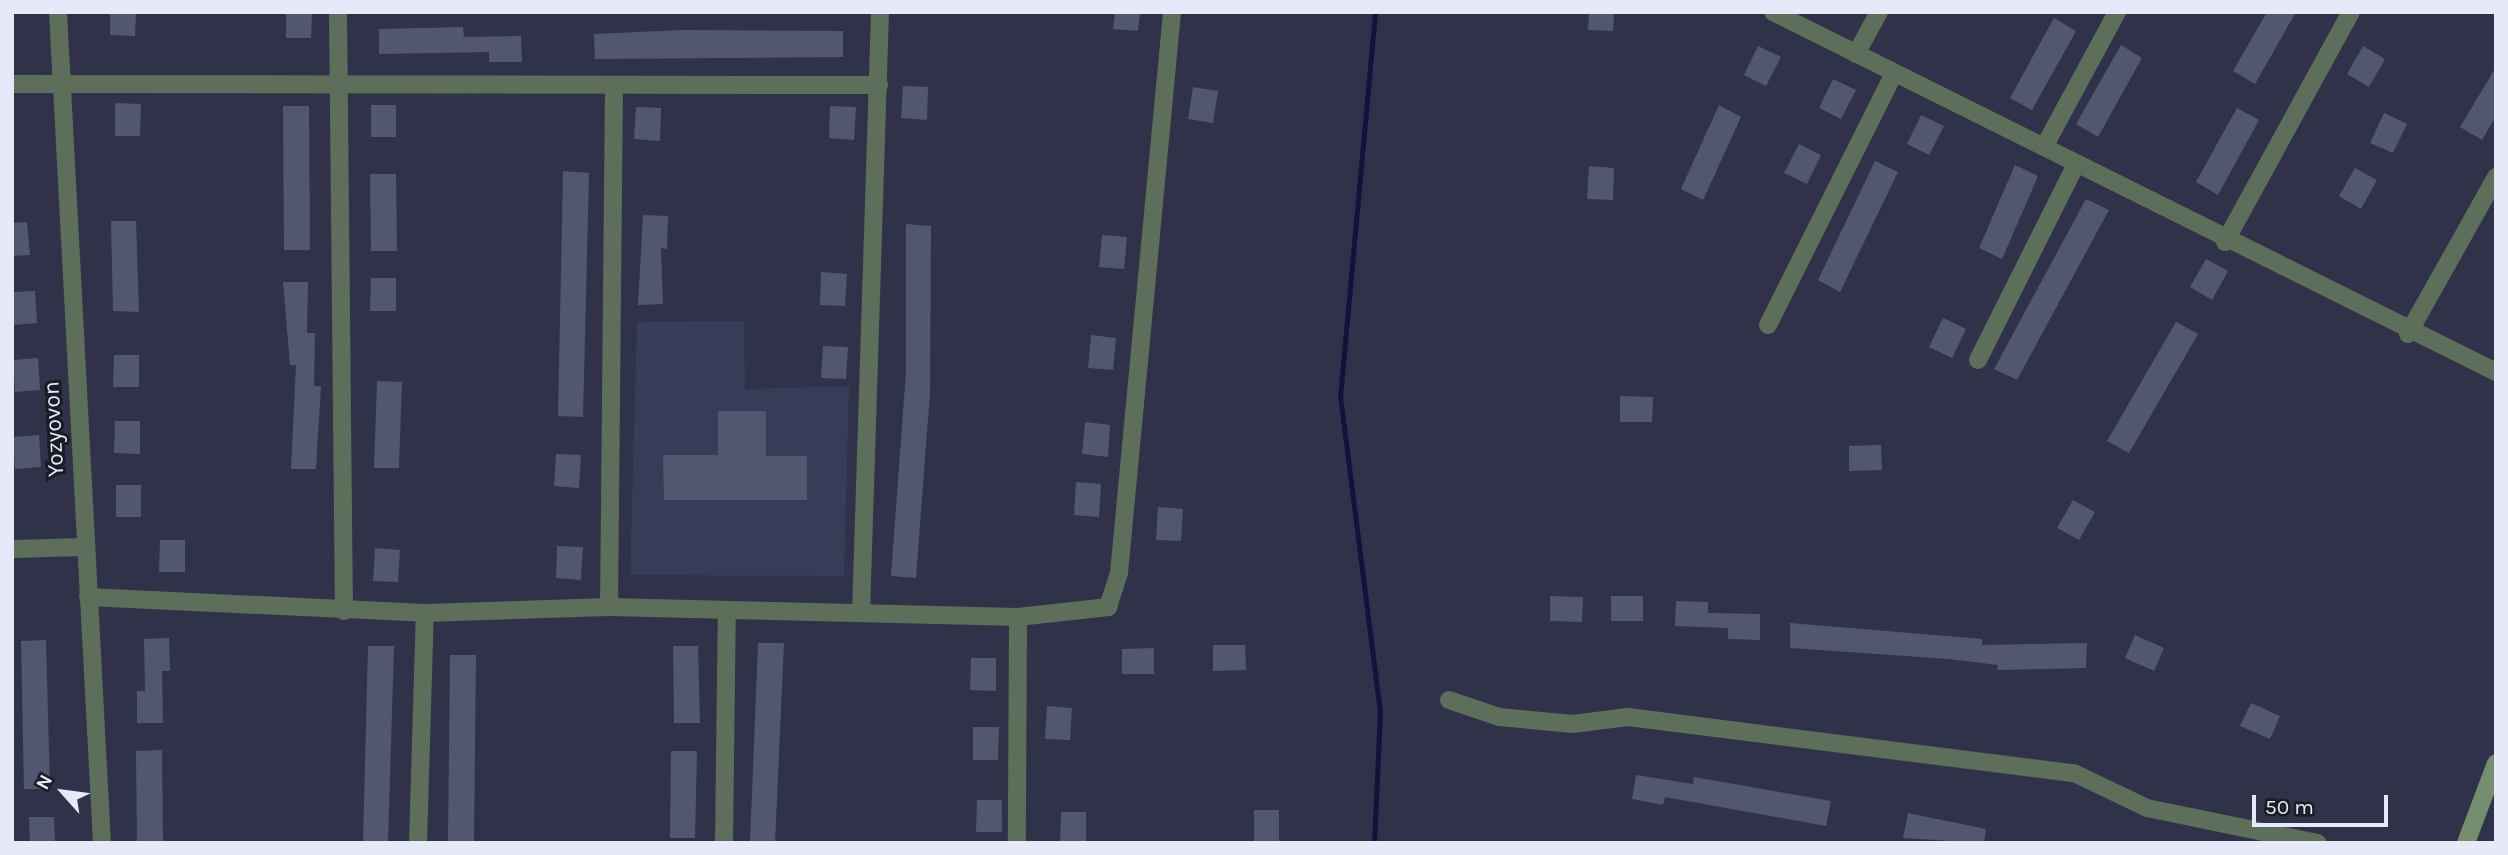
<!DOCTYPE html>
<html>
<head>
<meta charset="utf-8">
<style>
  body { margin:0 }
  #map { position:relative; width:2508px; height:855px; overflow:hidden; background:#2f3249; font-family:Karla,sans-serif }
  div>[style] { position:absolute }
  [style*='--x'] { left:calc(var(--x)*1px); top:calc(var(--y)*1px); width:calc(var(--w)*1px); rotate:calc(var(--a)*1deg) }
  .built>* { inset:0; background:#373c59 }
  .stream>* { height:5px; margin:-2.5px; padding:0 2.5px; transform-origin:2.5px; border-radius:2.5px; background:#12123d }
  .building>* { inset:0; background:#52576f }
  .minor>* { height:18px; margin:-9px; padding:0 9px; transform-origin:9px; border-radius:9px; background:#5d6e5a }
  .secondary>* { height:18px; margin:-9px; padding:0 9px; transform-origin:9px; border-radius:9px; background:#748e6f }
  span { translate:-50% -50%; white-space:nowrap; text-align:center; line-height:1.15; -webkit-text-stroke:6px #191b25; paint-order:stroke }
  .street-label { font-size:23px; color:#e6eaf8 }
  .frame { position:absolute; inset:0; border:14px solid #e6eaf8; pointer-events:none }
  .north { position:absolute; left:28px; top:757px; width:70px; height:70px; -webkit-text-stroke:5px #191b25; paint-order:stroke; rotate:298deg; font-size:19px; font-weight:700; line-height:28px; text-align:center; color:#e6eaf8 }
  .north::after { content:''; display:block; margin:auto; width:24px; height:32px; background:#e6eaf8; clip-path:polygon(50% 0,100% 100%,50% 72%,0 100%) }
  .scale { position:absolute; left:2252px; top:795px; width:136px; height:32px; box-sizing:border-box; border:4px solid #e6eaf8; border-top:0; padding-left:9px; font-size:21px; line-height:24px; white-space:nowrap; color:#e6eaf8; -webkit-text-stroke:5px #191b25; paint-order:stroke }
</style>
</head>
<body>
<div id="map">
  <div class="built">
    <div style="clip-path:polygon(744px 321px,745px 389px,849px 386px,844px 576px,630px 575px,637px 322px)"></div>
  </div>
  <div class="stream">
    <div style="--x:1374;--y:843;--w:131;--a:-87.4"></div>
    <div style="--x:1380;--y:712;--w:318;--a:-97.2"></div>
    <div style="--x:1340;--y:397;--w:387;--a:-84.8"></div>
  </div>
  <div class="building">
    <div style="clip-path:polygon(110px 12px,136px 12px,135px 36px,110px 35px)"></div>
    <div style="clip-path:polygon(286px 12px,312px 12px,311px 38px,286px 38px)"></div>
    <div style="clip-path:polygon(1115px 12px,1140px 12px,1138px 31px,1113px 29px)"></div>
    <div style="clip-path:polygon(1589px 12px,1614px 12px,1613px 31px,1588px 30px)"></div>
    <div style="clip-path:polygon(2267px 12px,2296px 12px,2255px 84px,2233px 71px)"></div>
    <div style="clip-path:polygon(2054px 18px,2076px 31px,2032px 110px,2010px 98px)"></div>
    <div style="clip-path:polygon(463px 27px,464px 37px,521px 36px,522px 62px,489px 62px,489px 52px,379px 54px,379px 29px)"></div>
    <div style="clip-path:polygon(683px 30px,843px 31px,843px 57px,595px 59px,594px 34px)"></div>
    <div style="clip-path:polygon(2121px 45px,2142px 58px,2098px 137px,2076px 124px)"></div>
    <div style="clip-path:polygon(1758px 46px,1781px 57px,1766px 86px,1744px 75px)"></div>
    <div style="clip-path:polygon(2363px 46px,2385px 59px,2369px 87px,2347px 74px)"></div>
    <div style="clip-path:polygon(2496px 67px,2496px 116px,2482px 140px,2460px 127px)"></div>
    <div style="clip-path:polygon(1833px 79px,1856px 90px,1841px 119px,1819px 108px)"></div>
    <div style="clip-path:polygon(903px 86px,928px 87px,927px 120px,901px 118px)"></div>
    <div style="clip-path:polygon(1193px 87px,1218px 91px,1213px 123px,1188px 119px)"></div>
    <div style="clip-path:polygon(115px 103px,141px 104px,140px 136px,115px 136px)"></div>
    <div style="clip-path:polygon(371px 105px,396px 105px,396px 137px,371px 137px)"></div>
    <div style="clip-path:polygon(1719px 105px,1741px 117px,1703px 200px,1681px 189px)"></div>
    <div style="clip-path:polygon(283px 106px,309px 106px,310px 250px,284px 250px)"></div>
    <div style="clip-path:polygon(830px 106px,856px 107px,854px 140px,829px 138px)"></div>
    <div style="clip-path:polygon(636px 107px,661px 108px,660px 141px,634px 139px)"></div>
    <div style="clip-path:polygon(2237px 108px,2259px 120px,2218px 195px,2196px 182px)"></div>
    <div style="clip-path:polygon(2384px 113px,2407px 124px,2393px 153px,2370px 143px)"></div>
    <div style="clip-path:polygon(1921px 115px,1944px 126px,1929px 155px,1907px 144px)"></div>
    <div style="clip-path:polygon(1799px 144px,1821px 155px,1807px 184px,1784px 173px)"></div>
    <div style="clip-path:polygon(1875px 161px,1898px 172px,1840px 292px,1818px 280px)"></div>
    <div style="clip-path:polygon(2015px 165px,2038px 176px,2002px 259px,1979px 248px)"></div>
    <div style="clip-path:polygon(1589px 166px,1614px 168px,1613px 200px,1587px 199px)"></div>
    <div style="clip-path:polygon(2355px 168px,2377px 180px,2361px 209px,2339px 196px)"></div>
    <div style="clip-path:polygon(563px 171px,589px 173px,583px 417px,558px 416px)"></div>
    <div style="clip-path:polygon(370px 174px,396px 174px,397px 251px,371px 251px)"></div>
    <div style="clip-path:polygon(2086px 199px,2109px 210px,2017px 380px,1994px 369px)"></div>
    <div style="clip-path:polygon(643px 215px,668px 216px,667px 249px,661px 248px,663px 304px,638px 305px)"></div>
    <div style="clip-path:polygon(111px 221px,136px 221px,139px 312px,113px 311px)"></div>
    <div style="clip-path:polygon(27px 222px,30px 255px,12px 256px,12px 223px)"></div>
    <div style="clip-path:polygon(906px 224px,931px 226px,930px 392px,916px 578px,891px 576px,906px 371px)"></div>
    <div style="clip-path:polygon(1102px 235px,1127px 237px,1124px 269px,1099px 267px)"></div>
    <div style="clip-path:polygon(2206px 259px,2228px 271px,2212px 300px,2190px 287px)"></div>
    <div style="clip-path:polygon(821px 272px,847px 274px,845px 306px,820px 305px)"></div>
    <div style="clip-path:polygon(371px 278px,396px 278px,396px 311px,370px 311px)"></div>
    <div style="clip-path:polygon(283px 282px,308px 282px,307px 333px,315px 333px,314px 386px,321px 386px,316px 469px,291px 469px,296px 365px,290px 365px)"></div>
    <div style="clip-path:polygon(35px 291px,37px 323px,12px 325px,12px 292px)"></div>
    <div style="clip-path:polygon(1943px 318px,1966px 329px,1952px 358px,1929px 347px)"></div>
    <div style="clip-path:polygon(2176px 322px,2198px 334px,2129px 453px,2107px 441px)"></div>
    <div style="clip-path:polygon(1091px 335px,1116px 338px,1113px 370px,1088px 368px)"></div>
    <div style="clip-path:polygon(823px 346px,848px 347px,846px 379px,821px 378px)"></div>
    <div style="clip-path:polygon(114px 355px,139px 355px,139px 387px,113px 387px)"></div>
    <div style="clip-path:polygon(38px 358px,40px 390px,15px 392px,13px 360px)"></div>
    <div style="clip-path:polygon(377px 381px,402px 382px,399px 468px,374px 468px)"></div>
    <div style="clip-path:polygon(1620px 396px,1653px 397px,1652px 422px,1620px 422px)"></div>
    <div style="clip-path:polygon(718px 411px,766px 411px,766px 456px,807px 456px,807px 500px,664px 500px,663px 455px,718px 455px)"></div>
    <div style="clip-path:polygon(115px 421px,140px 421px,140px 454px,114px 453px)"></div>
    <div style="clip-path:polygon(1085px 422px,1110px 425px,1108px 457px,1082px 454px)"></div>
    <div style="clip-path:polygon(39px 435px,41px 467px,15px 469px,13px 437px)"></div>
    <div style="clip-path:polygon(1881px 445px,1882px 470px,1849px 471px,1849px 446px)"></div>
    <div style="clip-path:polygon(556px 454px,581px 455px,579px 488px,554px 486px)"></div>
    <div style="clip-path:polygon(1076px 482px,1101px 484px,1099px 517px,1074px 515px)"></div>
    <div style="clip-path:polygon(116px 485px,141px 485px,141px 517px,116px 517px)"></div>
    <div style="clip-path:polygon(2073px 500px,2095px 512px,2079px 540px,2057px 528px)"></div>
    <div style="clip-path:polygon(1158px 507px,1183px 509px,1181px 541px,1156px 540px)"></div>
    <div style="clip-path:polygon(160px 540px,185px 540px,185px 572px,159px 572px)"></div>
    <div style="clip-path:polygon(557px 546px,583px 547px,581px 580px,556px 578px)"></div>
    <div style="clip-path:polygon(375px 548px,400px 550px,398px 582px,373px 581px)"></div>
    <div style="clip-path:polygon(1550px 596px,1583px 597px,1582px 622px,1550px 621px)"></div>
    <div style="clip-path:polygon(1611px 596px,1643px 596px,1643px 621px,1611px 621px)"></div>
    <div style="clip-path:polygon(1676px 601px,1708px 602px,1708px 613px,1760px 614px,1760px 640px,1728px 639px,1728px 628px,1675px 626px)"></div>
    <div style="clip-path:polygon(1790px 623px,1982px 639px,1982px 645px,2087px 643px,2086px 668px,1997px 670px,1998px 665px,1949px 659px,1790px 648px)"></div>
    <div style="clip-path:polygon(2135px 635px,2164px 648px,2154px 671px,2125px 658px)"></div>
    <div style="clip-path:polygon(169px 638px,170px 671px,162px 671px,163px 723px,137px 723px,137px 691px,145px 691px,144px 639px)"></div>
    <div style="clip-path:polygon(46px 640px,50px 789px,24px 789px,21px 641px)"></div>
    <div style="clip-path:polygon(758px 643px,784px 643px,775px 843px,750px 843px)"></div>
    <div style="clip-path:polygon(1213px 645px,1245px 645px,1246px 670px,1213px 671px)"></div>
    <div style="clip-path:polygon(368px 646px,394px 646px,388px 842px,363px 842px)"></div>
    <div style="clip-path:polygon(673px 646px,698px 646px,700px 723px,674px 723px)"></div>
    <div style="clip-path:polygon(1154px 648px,1154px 674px,1122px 674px,1122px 649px)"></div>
    <div style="clip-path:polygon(450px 655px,476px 655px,474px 841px,448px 841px)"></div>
    <div style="clip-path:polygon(971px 658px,996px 658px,996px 691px,970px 690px)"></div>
    <div style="clip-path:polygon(2251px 703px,2280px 716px,2270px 739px,2240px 726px)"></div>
    <div style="clip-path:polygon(1047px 706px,1072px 708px,1070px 740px,1045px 739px)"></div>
    <div style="clip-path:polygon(973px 727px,999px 727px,998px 760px,973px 760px)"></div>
    <div style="clip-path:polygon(162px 750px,163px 842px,137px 842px,136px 751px)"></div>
    <div style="clip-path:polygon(671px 751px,697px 751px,695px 838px,670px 838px)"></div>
    <div style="clip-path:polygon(1636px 775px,1693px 784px,1694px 777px,1831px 801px,1826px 826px,1665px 797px,1663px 805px,1632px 799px)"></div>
    <div style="clip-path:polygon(977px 800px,1002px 800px,1002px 832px,976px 832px)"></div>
    <div style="clip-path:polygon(1254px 810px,1279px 810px,1279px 842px,1254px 842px)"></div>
    <div style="clip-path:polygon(1061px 812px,1086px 812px,1086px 843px,1060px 843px)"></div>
    <div style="clip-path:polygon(1908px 813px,1986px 829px,1984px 843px,1903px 838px)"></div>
    <div style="clip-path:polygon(29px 817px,54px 817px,55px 843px,30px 843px)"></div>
  </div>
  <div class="minor">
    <div style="--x:58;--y:12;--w:832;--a:86.97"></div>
    <div style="--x:338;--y:12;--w:599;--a:89.43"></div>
    <div style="--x:1773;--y:12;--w:808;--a:26.47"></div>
    <div style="--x:1856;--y:54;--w:48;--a:-61.3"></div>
    <div style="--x:12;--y:84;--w:867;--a:0.07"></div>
    <div style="--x:2044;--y:147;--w:153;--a:-61.6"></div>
    <div style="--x:2225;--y:242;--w:262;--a:-61.3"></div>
    <div style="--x:1768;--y:325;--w:280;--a:-63.4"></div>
    <div style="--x:2408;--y:334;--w:180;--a:-60.7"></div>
    <div style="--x:1978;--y:360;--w:219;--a:-63.4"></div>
    <div style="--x:12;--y:549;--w:73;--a:-1.6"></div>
    <div style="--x:88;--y:597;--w:337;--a:2.7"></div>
    <div style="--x:425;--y:613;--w:184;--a:-1.9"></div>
    <div style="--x:609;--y:607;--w:409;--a:1.4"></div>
    <div style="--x:1018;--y:617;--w:226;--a:90.3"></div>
    <div style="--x:609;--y:607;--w:521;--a:-89.45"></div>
    <div style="--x:861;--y:613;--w:601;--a:-88.19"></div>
    <div style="--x:1018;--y:617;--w:91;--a:-6.3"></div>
    <div style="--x:1108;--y:607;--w:36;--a:-72"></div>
    <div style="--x:1119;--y:573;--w:563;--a:-84.6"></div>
    <div style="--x:1449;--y:700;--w:53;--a:18.8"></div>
    <div style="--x:1499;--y:717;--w:74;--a:5.4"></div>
    <div style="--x:1573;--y:724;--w:55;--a:-7.3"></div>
    <div style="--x:1628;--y:717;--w:450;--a:7.2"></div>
    <div style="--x:2074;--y:773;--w:81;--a:25.6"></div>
    <div style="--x:2147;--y:808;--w:174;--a:11.6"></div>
    <div style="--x:418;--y:843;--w:230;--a:-88.3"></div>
    <div style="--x:724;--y:843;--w:233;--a:-89.3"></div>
  </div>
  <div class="secondary">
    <div style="--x:2466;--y:843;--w:85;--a:-69.4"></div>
  </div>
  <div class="street-label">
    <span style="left:54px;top:429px;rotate:-93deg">Yozyovon</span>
  </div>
  <div class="frame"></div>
  <div class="north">N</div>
  <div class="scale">50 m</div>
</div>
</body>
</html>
